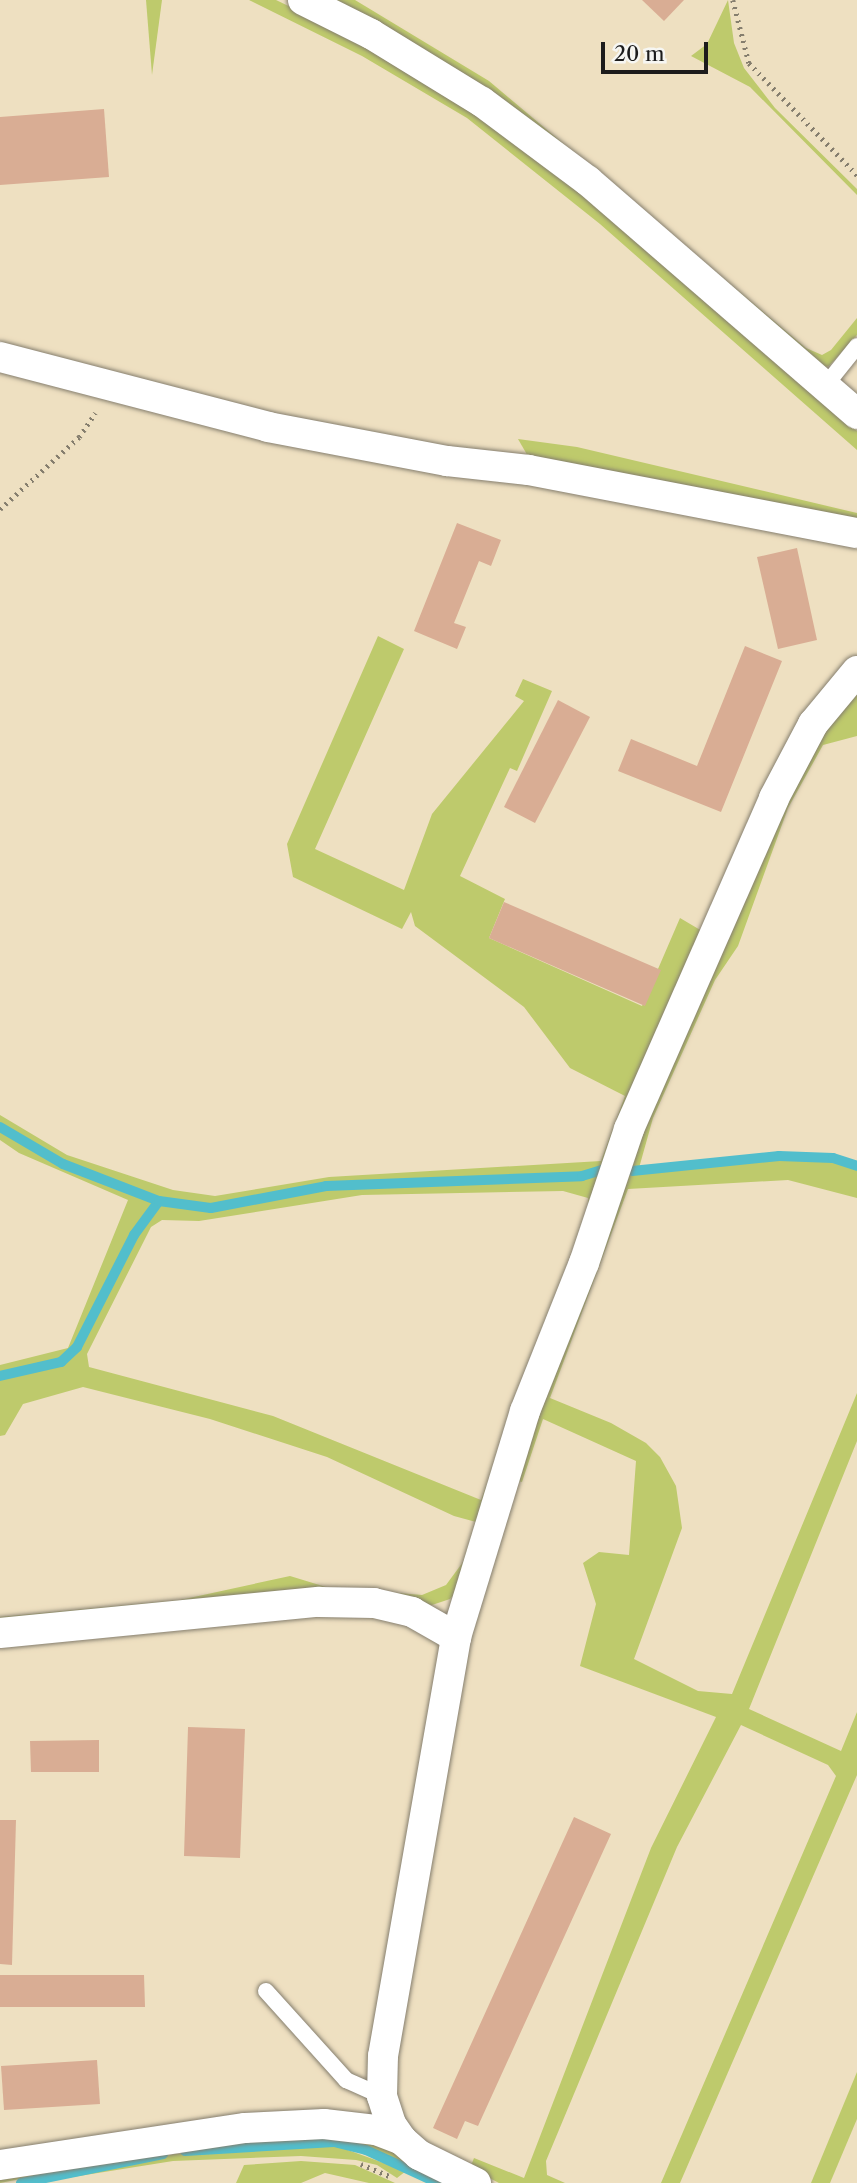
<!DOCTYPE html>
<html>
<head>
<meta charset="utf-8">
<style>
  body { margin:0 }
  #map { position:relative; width:857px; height:2183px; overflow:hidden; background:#eee0c1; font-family:"Libre Caslon Text",serif }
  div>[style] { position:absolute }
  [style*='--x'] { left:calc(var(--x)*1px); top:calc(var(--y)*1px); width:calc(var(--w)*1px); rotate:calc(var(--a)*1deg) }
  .green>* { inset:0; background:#beca6c }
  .stream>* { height:10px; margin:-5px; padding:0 5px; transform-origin:5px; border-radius:5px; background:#52becc }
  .building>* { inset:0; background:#d9ad94 }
  .path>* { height:4.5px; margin-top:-2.25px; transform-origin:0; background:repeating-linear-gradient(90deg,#857e6e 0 2px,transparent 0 7px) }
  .roads { filter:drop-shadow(0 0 2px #857e6e) drop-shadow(0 0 2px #857e6e) }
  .lane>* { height:16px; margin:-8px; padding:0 8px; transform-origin:8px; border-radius:8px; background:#fff }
  .street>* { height:30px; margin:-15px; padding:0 15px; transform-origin:15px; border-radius:15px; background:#fff }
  span { translate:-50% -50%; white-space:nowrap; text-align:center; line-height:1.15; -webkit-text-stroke:7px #f6f6f2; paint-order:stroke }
  .scale { position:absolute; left:601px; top:42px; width:107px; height:32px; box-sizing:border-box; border:4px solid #1c1c1c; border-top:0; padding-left:9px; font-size:21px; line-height:24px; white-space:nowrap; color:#1c1c1c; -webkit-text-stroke:5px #f6f6f2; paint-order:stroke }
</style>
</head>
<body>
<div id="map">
  <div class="green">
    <div style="clip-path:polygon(146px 0,162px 0,152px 75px)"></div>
    <div style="clip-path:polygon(249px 0,276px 0,328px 25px,523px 144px,696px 287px,857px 431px,857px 450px,600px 224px,467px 118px,362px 56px)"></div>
    <div style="clip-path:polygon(331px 0,355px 0,489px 81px,806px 348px,822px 355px,831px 350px,857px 318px,857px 335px,829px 366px,820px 368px)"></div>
    <div style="clip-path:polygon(728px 0,734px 43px,744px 68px,775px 108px,857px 189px,857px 195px,750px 87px,691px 56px,707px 44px)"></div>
    <div style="clip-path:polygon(518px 439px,577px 447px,857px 513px,857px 524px,533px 465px)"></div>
    <div style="clip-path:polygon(378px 636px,404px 649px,315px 849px,404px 890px,432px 814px,524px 701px,515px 696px,523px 679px,552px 691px,517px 771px,510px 768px,460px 876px,505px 899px,489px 938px,642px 1006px,680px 918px,702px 931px,606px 1166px,581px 1173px,326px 1183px,211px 1205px,161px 1199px,64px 1162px,0 1124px,0 1115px,67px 1155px,173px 1190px,215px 1196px,329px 1177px,601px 1161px,625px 1096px,570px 1068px,524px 1007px,415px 926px,411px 912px,402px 929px,293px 877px,287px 844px)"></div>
    <div style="clip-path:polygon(857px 691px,857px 736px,823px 745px,788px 808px,738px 946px,715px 980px,653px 1118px,639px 1168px,630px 1171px,675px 1170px,778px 1158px,833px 1161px,857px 1169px,857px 1198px,788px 1180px,628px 1189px,550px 1398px,611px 1423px,646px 1443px,660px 1457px,676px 1486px,682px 1528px,634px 1659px,698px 1691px,732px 1694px,857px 1393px,857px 1441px,749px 1709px,841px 1751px,857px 1712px,857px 1775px,680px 2183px,661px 2183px,836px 1776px,828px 1765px,741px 1725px,677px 1847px,546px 2161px,547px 2175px,565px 2183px,499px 2183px,470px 2168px,474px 2158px,524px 2178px,651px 1848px,716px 1717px,580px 1666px,596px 1604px,583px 1563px,599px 1552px,629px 1555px,636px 1461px,543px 1419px,522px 1482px,512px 1480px,641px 1124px,784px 799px,823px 732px)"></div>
    <div style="clip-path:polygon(0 1130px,62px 1166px,155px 1202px,132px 1234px,75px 1345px,59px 1360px,0 1373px,0 1365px,68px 1348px,128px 1200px,19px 1153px,0 1140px)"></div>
    <div style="clip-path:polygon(evenodd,606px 1172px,458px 1590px,450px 1599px,432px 1605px,0 1626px,0 1617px,180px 1600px,290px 1576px,326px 1587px,422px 1595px,446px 1585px,463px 1562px,476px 1522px,454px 1516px,327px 1457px,210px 1419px,83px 1387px,23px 1404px,5px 1435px,0 1436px,0 1379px,62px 1364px,79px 1348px,136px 1237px,161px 1204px,211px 1210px,327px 1188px,582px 1179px,606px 1172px,563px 1191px,588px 1198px,589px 1212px,481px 1500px,273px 1416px,89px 1367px,87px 1354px,151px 1227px,162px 1220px,199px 1221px,362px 1195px,563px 1191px)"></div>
    <div style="clip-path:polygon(857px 2072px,857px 2119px,830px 2183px,811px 2183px)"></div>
    <div style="clip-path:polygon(325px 2127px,415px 2156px,408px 2166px,335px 2139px,290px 2145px,174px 2149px,0 2183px,0 2168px)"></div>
    <div style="clip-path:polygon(334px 2145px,406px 2171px,397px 2178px,377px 2165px,356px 2160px,301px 2156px,173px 2161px,35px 2183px,175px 2154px)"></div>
    <div style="clip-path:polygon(301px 2161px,355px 2165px,395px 2183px,369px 2183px,325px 2173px,301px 2183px,236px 2183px,244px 2165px)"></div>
  </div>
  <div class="stream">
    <div style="--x:0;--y:1127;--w:73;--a:30.4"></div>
    <div style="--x:63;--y:1164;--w:103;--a:21.1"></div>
    <div style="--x:632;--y:1171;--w:148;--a:-5.8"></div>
    <div style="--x:779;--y:1156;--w:54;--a:2.1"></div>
    <div style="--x:833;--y:1158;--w:25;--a:18"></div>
    <div style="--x:0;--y:1376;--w:63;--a:-12.9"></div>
    <div style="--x:61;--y:1362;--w:22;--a:-43"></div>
    <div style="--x:77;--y:1347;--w:126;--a:-63"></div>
    <div style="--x:134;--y:1235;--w:42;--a:-53.7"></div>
    <div style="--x:159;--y:1201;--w:52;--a:7.7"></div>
    <div style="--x:211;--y:1208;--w:117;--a:-10.8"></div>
    <div style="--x:326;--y:1186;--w:256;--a:-2.2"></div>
    <div style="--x:582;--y:1176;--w:24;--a:-17"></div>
    <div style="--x:185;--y:2151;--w:149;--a:-3.5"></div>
    <div style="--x:334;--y:2142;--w:33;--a:14"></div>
    <div style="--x:366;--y:2150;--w:79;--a:24.6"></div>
    <div style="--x:21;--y:2183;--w:145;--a:-11.5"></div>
  </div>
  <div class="building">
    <div style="clip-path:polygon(642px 0,684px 0,664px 21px)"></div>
    <div style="clip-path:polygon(104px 109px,109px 177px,0 185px,0 117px)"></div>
    <div style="clip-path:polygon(457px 523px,501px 540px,491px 566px,479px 561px,454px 623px,466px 627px,457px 649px,414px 631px)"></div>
    <div style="clip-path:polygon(797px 548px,817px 640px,778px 649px,757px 557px)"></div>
    <div style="clip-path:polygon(745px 646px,782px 661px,721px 812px,618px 771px,631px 739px,697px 766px)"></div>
    <div style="clip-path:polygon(558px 700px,590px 717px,535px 823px,504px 807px)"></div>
    <div style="clip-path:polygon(504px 902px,661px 970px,645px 1006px,489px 938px)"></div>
    <div style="clip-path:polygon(188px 1727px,245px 1729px,240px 1858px,184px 1856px)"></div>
    <div style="clip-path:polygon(99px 1740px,99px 1772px,31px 1772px,30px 1741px)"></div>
    <div style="clip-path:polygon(574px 1817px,611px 1834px,478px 2126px,465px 2121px,457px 2139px,433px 2128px)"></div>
    <div style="clip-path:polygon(0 1820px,16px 1820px,12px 1965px,0 1964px)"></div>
    <div style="clip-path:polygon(0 1975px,144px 1975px,145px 2007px,0 2007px)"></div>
    <div style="clip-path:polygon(97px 2060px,100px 2104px,4px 2110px,1px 2066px)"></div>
  </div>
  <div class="path">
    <div style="--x:733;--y:0;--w:65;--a:75.7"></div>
    <div style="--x:749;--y:63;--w:156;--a:46"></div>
    <div style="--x:0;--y:509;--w:107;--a:-42.3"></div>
    <div style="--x:79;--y:437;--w:29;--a:-56"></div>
    <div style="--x:361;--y:2164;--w:33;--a:23"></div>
  </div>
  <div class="roads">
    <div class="lane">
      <div style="--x:825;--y:386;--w:51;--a:-51.3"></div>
      <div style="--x:266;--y:1991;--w:120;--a:48"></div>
      <div style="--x:346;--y:2080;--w:39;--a:24"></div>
    </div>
    <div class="street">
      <div style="--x:303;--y:0;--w:76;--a:26.6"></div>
      <div style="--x:371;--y:34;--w:130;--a:31.5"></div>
      <div style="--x:482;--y:102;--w:132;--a:36.7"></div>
      <div style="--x:588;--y:181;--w:356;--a:40.9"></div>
      <div style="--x:0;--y:357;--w:277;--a:14.6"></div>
      <div style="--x:268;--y:427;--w:182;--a:10.8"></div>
      <div style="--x:447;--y:461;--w:82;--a:6.3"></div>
      <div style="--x:529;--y:470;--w:334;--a:10.9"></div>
      <div style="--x:0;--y:1633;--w:321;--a:-5.6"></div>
      <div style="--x:319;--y:1602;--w:55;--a:1"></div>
      <div style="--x:374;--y:1603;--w:39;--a:13"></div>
      <div style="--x:412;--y:1612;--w:51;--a:29.6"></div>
      <div style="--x:0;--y:2165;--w:248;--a:-8.6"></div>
      <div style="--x:245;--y:2128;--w:79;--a:-2.9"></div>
      <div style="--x:324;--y:2124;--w:52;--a:6.6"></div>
      <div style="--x:376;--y:2130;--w:28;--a:21"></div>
      <div style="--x:476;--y:2183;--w:64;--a:-153.8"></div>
      <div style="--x:419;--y:2155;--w:23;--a:-139"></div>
      <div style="--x:402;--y:2140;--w:19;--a:-125"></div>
      <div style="--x:391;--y:2124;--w:29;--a:-108"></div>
      <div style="--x:382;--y:2096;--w:40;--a:-88.6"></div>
      <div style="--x:383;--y:2056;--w:425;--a:-80.1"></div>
      <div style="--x:456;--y:1637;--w:236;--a:-73"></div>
      <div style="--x:525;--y:1411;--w:159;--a:-68.3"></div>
      <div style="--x:584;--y:1263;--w:141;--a:-71.4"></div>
      <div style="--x:629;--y:1129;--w:361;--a:-66.3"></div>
      <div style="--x:774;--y:798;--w:84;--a:-62.2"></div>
      <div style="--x:813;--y:724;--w:69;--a:-50.3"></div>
    </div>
  </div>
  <div class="scale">20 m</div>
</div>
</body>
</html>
